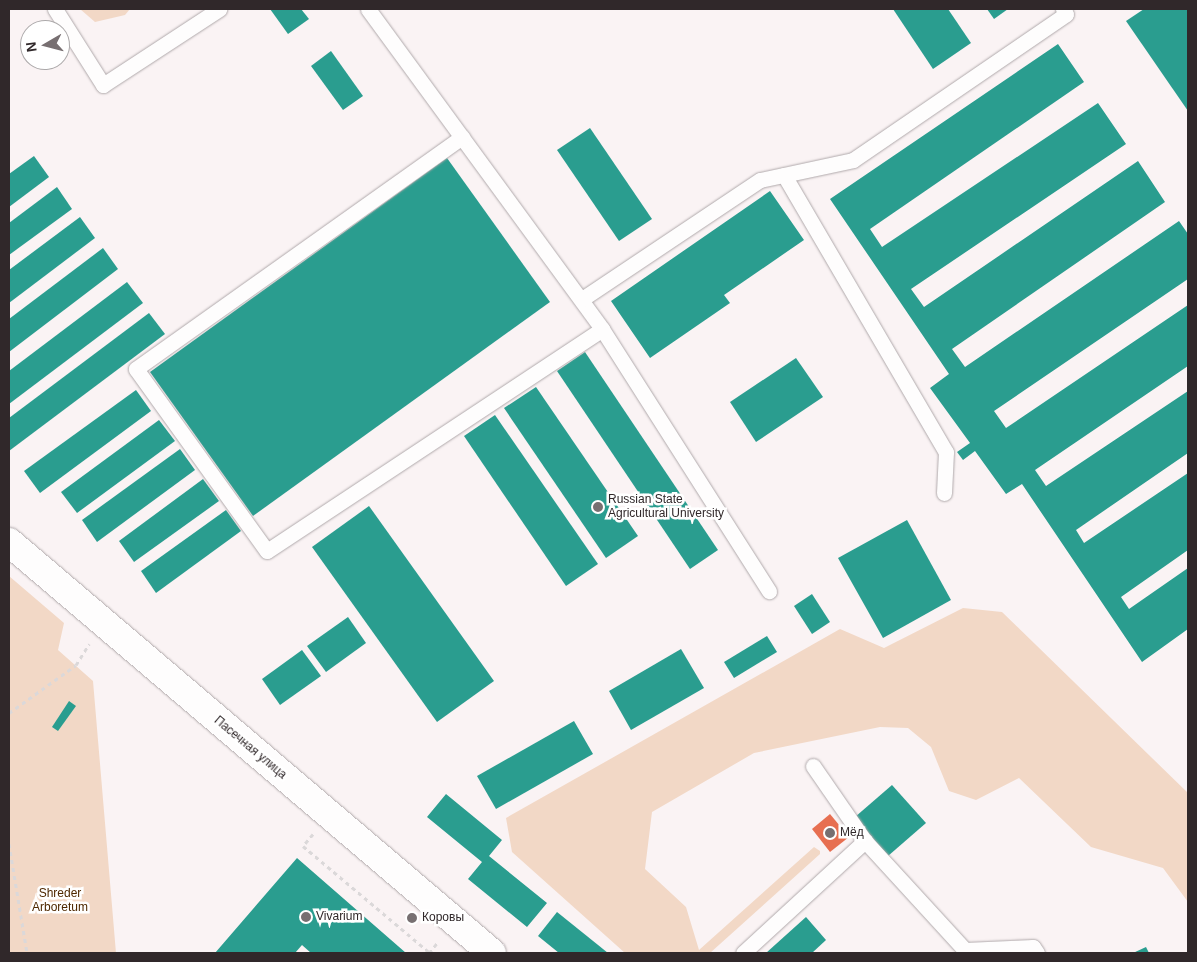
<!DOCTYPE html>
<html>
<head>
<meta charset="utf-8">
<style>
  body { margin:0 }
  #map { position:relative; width:1197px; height:962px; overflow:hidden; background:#faf3f4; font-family:Helvetica,sans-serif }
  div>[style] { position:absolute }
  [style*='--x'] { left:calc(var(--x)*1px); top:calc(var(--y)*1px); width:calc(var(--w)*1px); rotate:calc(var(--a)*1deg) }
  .green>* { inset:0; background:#f2d8c6 }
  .shops>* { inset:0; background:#e76f51 }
  .schools>* { inset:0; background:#2a9d8f }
  .path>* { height:3px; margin-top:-1.5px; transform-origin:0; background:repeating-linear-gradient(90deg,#dbd8d9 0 4px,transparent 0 8px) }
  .roads { filter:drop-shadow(0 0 1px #b0a9ab) drop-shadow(0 0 1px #b0a9ab) }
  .service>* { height:15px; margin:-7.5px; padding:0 7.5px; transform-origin:7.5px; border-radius:7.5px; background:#fefdfd }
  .minor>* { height:28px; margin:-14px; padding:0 14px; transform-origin:14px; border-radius:14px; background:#fefdfd }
  .dots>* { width:14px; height:14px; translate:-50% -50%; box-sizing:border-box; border:2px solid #fff; border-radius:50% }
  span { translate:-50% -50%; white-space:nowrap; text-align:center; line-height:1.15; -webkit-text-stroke:5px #fff; paint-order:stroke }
  .poi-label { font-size:12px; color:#30282a }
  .left { translate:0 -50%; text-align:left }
  .street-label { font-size:12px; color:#30282a }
  .park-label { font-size:12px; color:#4e2800 }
  .frame { position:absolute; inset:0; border:10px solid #30282a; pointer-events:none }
  .north { position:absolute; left:20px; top:20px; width:50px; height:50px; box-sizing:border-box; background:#fff; border:1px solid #aca9aa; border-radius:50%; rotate:262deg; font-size:14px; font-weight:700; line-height:20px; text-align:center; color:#30282a }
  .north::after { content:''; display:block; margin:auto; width:18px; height:22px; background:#776f71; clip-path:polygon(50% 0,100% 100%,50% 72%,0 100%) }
</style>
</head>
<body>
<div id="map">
  <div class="green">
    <div style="clip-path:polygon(80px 9px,130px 9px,125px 15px,95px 22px)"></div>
    <div style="clip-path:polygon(9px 576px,64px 623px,58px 650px,93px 681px,116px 953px,9px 953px)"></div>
    <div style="clip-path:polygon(963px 608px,1002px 612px,1188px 793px,1188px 902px,1163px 868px,1091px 847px,1019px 778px,976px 800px,949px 791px,931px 747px,908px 728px,880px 727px,754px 753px,652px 812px,645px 869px,686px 907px,699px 950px,814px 847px,820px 851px,820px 854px,710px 953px,625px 953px,512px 852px,506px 818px,840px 629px,884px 648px)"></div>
  </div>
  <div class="shops">
    <div style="clip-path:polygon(830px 814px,849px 837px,830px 852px,812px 829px)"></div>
  </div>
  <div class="schools">
    <div style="clip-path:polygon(270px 9px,301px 9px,309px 19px,288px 34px)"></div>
    <div style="clip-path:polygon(893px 9px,948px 9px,971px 43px,933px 69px)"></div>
    <div style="clip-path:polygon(987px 9px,1008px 9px,994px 19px)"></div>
    <div style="clip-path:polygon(1144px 9px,1187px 9px,1188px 11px,1188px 111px,1126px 21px)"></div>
    <div style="clip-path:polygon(1058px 44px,1084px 82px,870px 229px,882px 247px,1098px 103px,1126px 144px,911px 289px,924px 307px,1138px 161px,1165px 202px,952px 349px,965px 367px,1179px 221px,1188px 234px,1188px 279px,994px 411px,1006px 428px,1188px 305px,1188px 366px,1035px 470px,1046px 486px,1188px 391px,1188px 453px,1076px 530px,1084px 543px,1188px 473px,1188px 550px,1121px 597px,1129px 609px,1188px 568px,1188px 629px,1142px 662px,1022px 484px,1006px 494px,975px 451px,963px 460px,957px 452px,970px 443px,930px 388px,949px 374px,830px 199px)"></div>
    <div style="clip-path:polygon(331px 51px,363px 96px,343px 110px,311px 66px)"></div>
    <div style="clip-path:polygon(590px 128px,652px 219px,619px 241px,557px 150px)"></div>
    <div style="clip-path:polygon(34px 156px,49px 177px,9px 207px,9px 174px)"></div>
    <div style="clip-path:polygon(447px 158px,550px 302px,253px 516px,150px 372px)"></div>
    <div style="clip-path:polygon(57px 187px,72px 209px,9px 255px,9px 223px)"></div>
    <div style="clip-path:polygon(770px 191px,804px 240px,724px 295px,730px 303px,650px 358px,611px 301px)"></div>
    <div style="clip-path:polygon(80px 217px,95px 238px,9px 303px,9px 270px)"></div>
    <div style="clip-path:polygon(103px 248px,118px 269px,9px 352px,9px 319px)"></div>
    <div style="clip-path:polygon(127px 282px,143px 303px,9px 404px,9px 371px)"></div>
    <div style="clip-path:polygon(149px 313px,165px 334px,9px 451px,9px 418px)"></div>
    <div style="clip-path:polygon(585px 352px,718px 550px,690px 569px,557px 371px)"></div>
    <div style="clip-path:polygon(796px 358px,823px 397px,756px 442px,730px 402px)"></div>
    <div style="clip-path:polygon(536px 387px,638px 536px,606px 558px,504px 408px)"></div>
    <div style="clip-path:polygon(136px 390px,151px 411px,40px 493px,24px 471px)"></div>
    <div style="clip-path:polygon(495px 415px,598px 564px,566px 586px,464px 436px)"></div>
    <div style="clip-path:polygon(159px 420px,175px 441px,77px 513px,61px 492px)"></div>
    <div style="clip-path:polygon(180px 449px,195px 470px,97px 542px,82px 520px)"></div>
    <div style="clip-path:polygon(203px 479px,219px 501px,134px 562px,119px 541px)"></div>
    <div style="clip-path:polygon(369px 506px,494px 681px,437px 722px,312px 547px)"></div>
    <div style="clip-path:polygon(226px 510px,241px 531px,156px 593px,141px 571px)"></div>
    <div style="clip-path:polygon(907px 520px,951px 600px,883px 638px,838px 558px)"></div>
    <div style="clip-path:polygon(812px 594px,830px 622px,812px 634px,794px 606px)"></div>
    <div style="clip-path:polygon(348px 617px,366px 643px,326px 672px,307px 646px)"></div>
    <div style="clip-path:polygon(767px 636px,777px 652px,734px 678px,724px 662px)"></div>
    <div style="clip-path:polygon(681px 649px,704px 688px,631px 730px,609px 691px)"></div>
    <div style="clip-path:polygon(302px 650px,321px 676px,280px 705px,262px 679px)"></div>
    <div style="clip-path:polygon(69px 701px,76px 706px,58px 731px,52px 727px)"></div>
    <div style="clip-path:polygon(574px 721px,593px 754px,496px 809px,477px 776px)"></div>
    <div style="clip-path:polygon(892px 785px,926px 823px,888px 856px,855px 817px)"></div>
    <div style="clip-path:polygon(446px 794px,502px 840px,489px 856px,547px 903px,527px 927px,468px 879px,482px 862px,427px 817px)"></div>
    <div style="clip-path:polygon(297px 858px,406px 953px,311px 953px,302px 945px,295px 953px,215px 953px)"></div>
    <div style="clip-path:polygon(557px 912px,608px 953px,559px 953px,538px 936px)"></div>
    <div style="clip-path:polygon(806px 917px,826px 940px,812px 953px,766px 953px)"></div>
    <div style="clip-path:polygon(1146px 947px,1149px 953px,1133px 953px)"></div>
  </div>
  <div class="path">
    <div style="--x:9;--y:713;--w:82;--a:-35.6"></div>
    <div style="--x:76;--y:665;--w:25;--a:-58"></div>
    <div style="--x:313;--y:834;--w:16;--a:130"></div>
    <div style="--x:303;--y:846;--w:166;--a:40.1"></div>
    <div style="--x:9;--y:844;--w:110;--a:80.6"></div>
    <div style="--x:429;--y:953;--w:14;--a:-51"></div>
  </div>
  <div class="roads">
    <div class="service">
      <div style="--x:55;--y:9;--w:90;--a:57.7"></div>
      <div style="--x:103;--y:85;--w:139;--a:-33.2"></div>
      <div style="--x:368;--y:9;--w:396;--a:53.8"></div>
      <div style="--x:602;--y:329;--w:311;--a:57.5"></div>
      <div style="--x:462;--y:137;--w:400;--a:144.6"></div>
      <div style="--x:136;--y:369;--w:224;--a:54.3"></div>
      <div style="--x:267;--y:551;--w:402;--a:-33.5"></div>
      <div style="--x:784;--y:175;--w:321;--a:59.7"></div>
      <div style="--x:946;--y:452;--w:41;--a:92.8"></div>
      <div style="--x:582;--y:299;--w:214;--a:-33.8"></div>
      <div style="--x:760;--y:180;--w:95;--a:-12.1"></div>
      <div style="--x:853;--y:160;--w:258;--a:-34.4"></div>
      <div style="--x:1066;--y:14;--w:6;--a:-121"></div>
      <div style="--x:813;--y:766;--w:91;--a:55.3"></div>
      <div style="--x:865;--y:841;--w:148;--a:47.5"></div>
      <div style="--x:965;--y:950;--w:68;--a:-2.5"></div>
      <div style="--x:1033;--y:947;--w:7;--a:56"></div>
      <div style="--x:743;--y:953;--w:166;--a:-42.6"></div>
    </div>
    <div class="minor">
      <div style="--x:9;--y:542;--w:634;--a:40.4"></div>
    </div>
  </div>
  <div class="dots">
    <div style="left:598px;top:507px;background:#776f71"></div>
    <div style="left:830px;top:833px;background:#776f71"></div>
    <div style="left:306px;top:917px;background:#776f71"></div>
    <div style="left:412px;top:918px;background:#776f71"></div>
  </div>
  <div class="poi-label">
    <span class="left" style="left:608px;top:507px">Russian State<br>Agricultural University</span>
    <span class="left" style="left:840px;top:833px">Мёд</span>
    <span class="left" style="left:316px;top:917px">Vivarium</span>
    <span class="left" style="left:422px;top:918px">Коровы</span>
  </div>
  <div class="street-label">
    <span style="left:250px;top:748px;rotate:40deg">Пасечная улица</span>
  </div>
  <div class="park-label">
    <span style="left:60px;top:901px">Shreder<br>Arboretum</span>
  </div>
  <div class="frame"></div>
  <div class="north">N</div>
</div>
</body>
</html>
